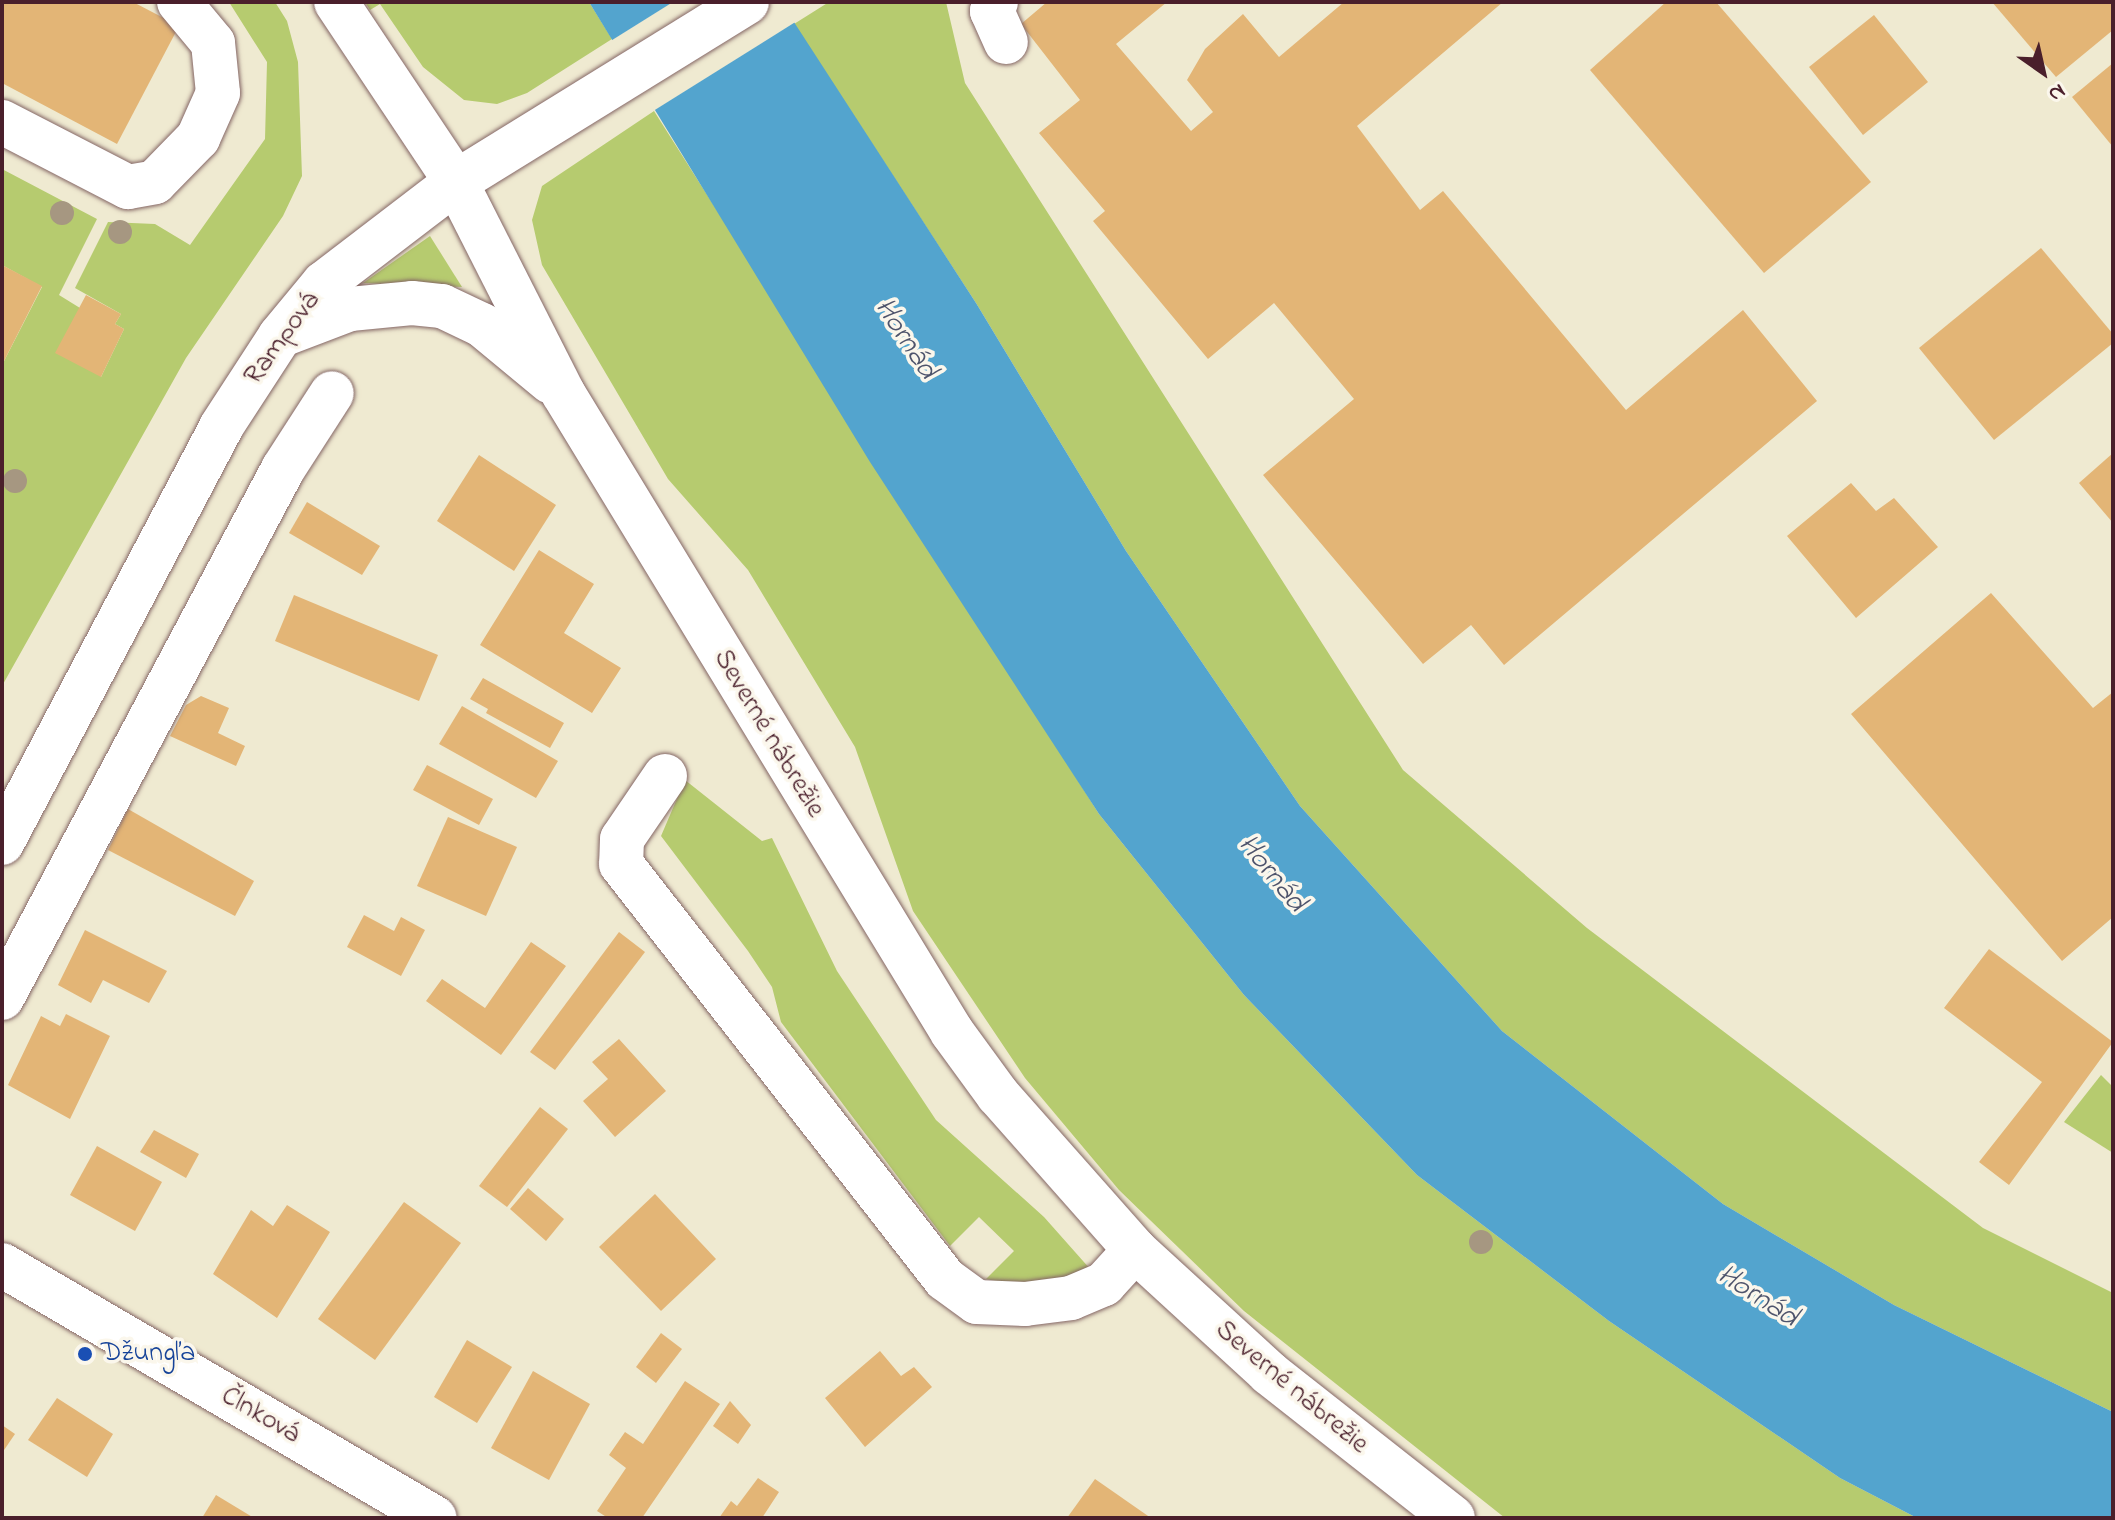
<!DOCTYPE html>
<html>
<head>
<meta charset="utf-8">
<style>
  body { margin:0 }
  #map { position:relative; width:2115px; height:1520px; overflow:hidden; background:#efead1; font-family:"Indie Flower",sans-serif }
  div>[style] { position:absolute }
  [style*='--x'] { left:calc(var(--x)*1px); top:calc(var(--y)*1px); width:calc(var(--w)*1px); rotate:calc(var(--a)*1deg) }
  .green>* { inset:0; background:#b6cb6f }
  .water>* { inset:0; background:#53a4ce }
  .pier>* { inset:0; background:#efead1 }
  .building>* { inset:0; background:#e3b576 }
  .roads { filter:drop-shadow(0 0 2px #846665) drop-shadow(0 0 2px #846665) }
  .minor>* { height:44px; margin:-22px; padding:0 22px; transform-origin:22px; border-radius:22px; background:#fff }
  .trees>* { width:24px; height:24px; margin:-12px; border-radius:50%; background:#a69781 }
  .dots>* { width:22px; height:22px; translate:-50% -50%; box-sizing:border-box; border:4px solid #fbf7ec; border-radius:50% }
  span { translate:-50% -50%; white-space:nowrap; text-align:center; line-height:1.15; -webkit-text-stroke:7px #fbf7ec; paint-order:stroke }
  .street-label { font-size:28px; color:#4a1f2b }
  .transit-label { font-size:28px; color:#164399 }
  .left { translate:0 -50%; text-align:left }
  .water-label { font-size:30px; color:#4e546c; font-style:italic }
  .frame { position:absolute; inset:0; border:4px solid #4a1f2b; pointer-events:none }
  .north { position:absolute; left:2003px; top:32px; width:80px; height:80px; -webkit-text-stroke:6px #fbf7ec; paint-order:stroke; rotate:146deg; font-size:22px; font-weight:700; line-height:32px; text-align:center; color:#4a1f2b }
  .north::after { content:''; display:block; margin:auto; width:28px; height:36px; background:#4a1f2b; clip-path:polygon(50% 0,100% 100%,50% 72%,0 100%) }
</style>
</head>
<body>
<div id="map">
  <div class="green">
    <div style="clip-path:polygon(229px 2px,275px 2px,287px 21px,298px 62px,302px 176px,283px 216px,186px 358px,2px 686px,2px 365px,42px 287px,2px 265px,2px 169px,97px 219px,59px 295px,80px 308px,101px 377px,124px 329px,115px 324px,121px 314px,75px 288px,108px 222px,155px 224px,190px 245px,265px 139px,267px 62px)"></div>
    <div style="clip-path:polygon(365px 2px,589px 2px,612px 39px,527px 93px,497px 104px,464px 100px,423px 67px,380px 4px,370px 10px)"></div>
    <div style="clip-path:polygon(829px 2px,946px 2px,965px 83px,1403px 770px,1587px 928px,1983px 1228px,2113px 1293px,2113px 1412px,1894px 1305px,1723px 1204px,1502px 1031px,1300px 806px,1126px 551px,976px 303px,794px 24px)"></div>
    <div style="clip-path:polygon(654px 111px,1099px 814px,1244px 995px,1417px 1175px,1609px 1321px,1840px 1478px,1917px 1518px,1505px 1518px,1244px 1311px,1119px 1190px,1025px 1078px,913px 911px,855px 747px,748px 570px,668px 479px,542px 265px,532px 220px,542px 186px)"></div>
    <div style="clip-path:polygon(430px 236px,462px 287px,363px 283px)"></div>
    <div style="clip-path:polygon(685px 780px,762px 841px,772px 838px,837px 971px,936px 1120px,1044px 1217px,1091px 1270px,1063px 1280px,1004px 1283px,986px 1279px,1014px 1251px,979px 1217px,950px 1246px,781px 1022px,772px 987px,748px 951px,661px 836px)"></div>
    <div style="clip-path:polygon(2101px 1075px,2113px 1087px,2113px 1153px,2064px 1122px)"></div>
  </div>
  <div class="water">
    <div style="clip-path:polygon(589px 2px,781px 2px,976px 303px,1126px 551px,1300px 806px,1502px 1031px,1723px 1204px,1894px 1305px,2113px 1412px,2113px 1518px,1917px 1518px,1840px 1478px,1609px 1321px,1417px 1175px,1244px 995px,1099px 814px,870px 462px)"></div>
  </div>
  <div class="pier">
    <div style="clip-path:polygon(673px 2px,785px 2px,797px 21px,650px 113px,609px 42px)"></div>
  </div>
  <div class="building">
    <div style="clip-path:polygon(2px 2px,133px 2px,179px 26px,117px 144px,2px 83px)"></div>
    <div style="clip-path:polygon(1047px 2px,1167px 2px,1116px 44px,1191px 131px,1213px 112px,1187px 80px,1205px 49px,1243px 14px,1279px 57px,1344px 2px,1503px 2px,1357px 126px,1420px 210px,1443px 191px,1626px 410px,1743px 310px,1817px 401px,1504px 665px,1471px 625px,1423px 664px,1263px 475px,1354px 399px,1274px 303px,1208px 359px,1093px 221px,1105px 211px,1039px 133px,1080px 100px,1021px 24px)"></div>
    <div style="clip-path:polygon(1666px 2px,1716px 2px,1871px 182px,1764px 273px,1590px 70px)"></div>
    <div style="clip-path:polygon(1992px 2px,2113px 2px,2113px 30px,2056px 77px)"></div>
    <div style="clip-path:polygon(1874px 15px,1928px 82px,1863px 135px,1809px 67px)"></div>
    <div style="clip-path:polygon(2113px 63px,2113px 147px,2072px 97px)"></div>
    <div style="clip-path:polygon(2041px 248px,2113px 334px,2113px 343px,1994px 440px,1919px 348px)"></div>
    <div style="clip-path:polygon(2px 265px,42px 286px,2px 365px)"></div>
    <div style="clip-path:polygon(86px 295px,121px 314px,115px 324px,124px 329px,101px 377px,55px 353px)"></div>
    <div style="clip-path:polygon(2113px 453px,2113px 523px,2079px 483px)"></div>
    <div style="clip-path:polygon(479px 455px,556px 505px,514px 571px,437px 521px)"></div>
    <div style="clip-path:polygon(1851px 483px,1876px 511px,1894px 498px,1938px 547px,1856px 618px,1787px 536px)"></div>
    <div style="clip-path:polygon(307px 502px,380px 546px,362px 575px,289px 533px)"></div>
    <div style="clip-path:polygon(539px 550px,594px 584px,564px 633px,621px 668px,592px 713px,480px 645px)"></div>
    <div style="clip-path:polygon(1991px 593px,2093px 708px,2113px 692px,2113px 917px,2062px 961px,1851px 714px)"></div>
    <div style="clip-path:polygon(294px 595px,438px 655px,419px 701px,275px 641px)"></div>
    <div style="clip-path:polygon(483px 678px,564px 723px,550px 748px,486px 713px,488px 709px,470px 699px)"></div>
    <div style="clip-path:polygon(201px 696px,229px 708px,218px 733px,245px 746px,236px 766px,170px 736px,186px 705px)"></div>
    <div style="clip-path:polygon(462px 706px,558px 761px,536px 798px,439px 744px)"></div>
    <div style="clip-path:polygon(427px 765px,493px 799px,479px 825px,413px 790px)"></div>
    <div style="clip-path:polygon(128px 809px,254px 881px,235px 916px,108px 850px)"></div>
    <div style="clip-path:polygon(448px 817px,517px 847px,486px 916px,417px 886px)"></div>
    <div style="clip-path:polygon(364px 915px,394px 931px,401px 917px,425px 930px,401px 976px,347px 947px)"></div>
    <div style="clip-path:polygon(85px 930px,167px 971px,149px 1003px,103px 980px,91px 1003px,58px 985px)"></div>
    <div style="clip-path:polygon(619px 932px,645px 952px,555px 1070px,530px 1052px)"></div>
    <div style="clip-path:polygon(531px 942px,566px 966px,501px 1055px,426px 1001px,442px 979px,485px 1008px)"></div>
    <div style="clip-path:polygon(1989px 949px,2113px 1042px,2009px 1185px,1979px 1162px,2042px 1082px,1944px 1008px)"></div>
    <div style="clip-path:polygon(66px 1014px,110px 1036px,70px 1119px,8px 1085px,41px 1016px,60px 1026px)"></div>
    <div style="clip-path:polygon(619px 1039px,666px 1091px,615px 1137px,583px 1101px,608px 1079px,592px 1062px)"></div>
    <div style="clip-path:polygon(540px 1107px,568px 1129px,507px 1207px,479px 1186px)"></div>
    <div style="clip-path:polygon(154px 1130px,199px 1154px,186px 1178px,140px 1152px)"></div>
    <div style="clip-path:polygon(97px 1146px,162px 1182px,135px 1231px,70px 1195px)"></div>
    <div style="clip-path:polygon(528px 1188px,564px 1219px,546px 1241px,510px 1209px)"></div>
    <div style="clip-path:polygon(655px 1194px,716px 1259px,661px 1311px,599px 1247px)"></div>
    <div style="clip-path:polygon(404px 1202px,461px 1243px,375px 1360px,318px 1319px)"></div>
    <div style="clip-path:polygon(287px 1205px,330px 1232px,277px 1318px,213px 1274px,251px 1210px,273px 1226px)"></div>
    <div style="clip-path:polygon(661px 1333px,682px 1349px,656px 1383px,636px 1367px)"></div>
    <div style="clip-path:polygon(467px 1340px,512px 1367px,477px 1423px,434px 1397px)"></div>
    <div style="clip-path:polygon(880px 1351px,901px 1376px,914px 1367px,932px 1387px,865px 1447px,825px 1398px)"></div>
    <div style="clip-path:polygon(533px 1371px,590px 1404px,549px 1480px,491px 1448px)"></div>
    <div style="clip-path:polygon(685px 1381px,720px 1404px,642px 1518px,608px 1518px,597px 1511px,626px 1468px,609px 1455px,625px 1432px,643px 1444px)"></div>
    <div style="clip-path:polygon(57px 1398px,113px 1434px,87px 1477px,28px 1440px)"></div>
    <div style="clip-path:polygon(730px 1401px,751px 1425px,738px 1444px,713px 1426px)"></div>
    <div style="clip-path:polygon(2px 1425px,15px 1434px,2px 1453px)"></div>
    <div style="clip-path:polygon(758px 1478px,779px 1492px,762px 1518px,719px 1518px,731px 1501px,737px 1506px)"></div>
    <div style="clip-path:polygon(1095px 1479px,1151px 1518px,1067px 1518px)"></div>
    <div style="clip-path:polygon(216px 1495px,254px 1518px,202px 1518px)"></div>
  </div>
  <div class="roads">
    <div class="minor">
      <div style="--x:336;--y:2;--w:216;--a:56.3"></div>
      <div style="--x:456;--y:182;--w:237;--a:63.1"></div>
      <div style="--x:563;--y:393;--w:748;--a:58.67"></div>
      <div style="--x:952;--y:1032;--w:78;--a:53.9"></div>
      <div style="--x:998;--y:1095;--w:207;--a:48.5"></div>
      <div style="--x:1135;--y:1250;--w:182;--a:42.5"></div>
      <div style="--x:1269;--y:1373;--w:234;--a:38.2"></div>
      <div style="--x:996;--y:2;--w:10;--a:114"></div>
      <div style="--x:992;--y:11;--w:34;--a:66"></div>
      <div style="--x:2;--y:122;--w:142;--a:27.3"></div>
      <div style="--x:128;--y:187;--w:27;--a:-10"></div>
      <div style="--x:155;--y:182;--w:62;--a:-45.7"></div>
      <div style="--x:198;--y:138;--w:49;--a:-66"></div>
      <div style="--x:218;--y:93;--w:50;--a:-95.7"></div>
      <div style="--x:213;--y:43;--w:53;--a:-129.7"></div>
      <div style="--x:282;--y:335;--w:73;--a:-20.9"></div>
      <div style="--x:350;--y:309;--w:62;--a:-5.5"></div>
      <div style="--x:412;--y:303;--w:30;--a:6"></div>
      <div style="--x:442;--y:306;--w:44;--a:25.4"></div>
      <div style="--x:482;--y:325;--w:89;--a:39.6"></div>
      <div style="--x:665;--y:776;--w:76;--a:124.3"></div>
      <div style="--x:622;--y:839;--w:25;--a:92"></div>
      <div style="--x:621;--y:864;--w:526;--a:52.02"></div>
      <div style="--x:945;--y:1279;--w:39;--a:36"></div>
      <div style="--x:977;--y:1302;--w:48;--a:2.4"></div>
      <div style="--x:1025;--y:1304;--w:46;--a:-7.4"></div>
      <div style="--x:1071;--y:1298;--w:36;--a:-23"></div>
      <div style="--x:1104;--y:1284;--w:46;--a:-47.6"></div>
      <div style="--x:2;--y:843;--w:470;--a:-62.2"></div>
      <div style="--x:221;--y:427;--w:108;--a:-57"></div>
      <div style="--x:280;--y:336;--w:69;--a:-50.3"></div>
      <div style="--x:324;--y:283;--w:166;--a:-37.4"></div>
      <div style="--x:456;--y:182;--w:342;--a:-31.7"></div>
      <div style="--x:2;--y:998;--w:599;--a:-62.02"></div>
      <div style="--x:283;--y:469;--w:90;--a:-57.2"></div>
      <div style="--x:2;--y:1265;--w:501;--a:30.3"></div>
    </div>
  </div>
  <div class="trees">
    <div style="left:62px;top:213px"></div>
    <div style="left:120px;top:232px"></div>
    <div style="left:15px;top:481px"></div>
    <div style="left:1481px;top:1242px"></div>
  </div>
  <div class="dots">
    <div style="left:85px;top:1354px;background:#1a4fb4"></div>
  </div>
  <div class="street-label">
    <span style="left:283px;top:339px;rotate:-54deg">Rampová</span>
    <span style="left:768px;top:734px;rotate:59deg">Severné nábrežie</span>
    <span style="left:1291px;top:1388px;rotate:40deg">Severné nábrežie</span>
    <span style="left:260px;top:1416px;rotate:30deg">Člnková</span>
  </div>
  <div class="transit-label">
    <span class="left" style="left:101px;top:1354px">Džungľa</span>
  </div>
  <div class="water-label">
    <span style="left:905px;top:339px;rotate:57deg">Hornád</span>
    <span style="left:1271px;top:874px;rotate:51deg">Hornád</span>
    <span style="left:1757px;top:1297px;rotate:33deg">Hornád</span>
  </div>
  <div class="frame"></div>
  <div class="north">N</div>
</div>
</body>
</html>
